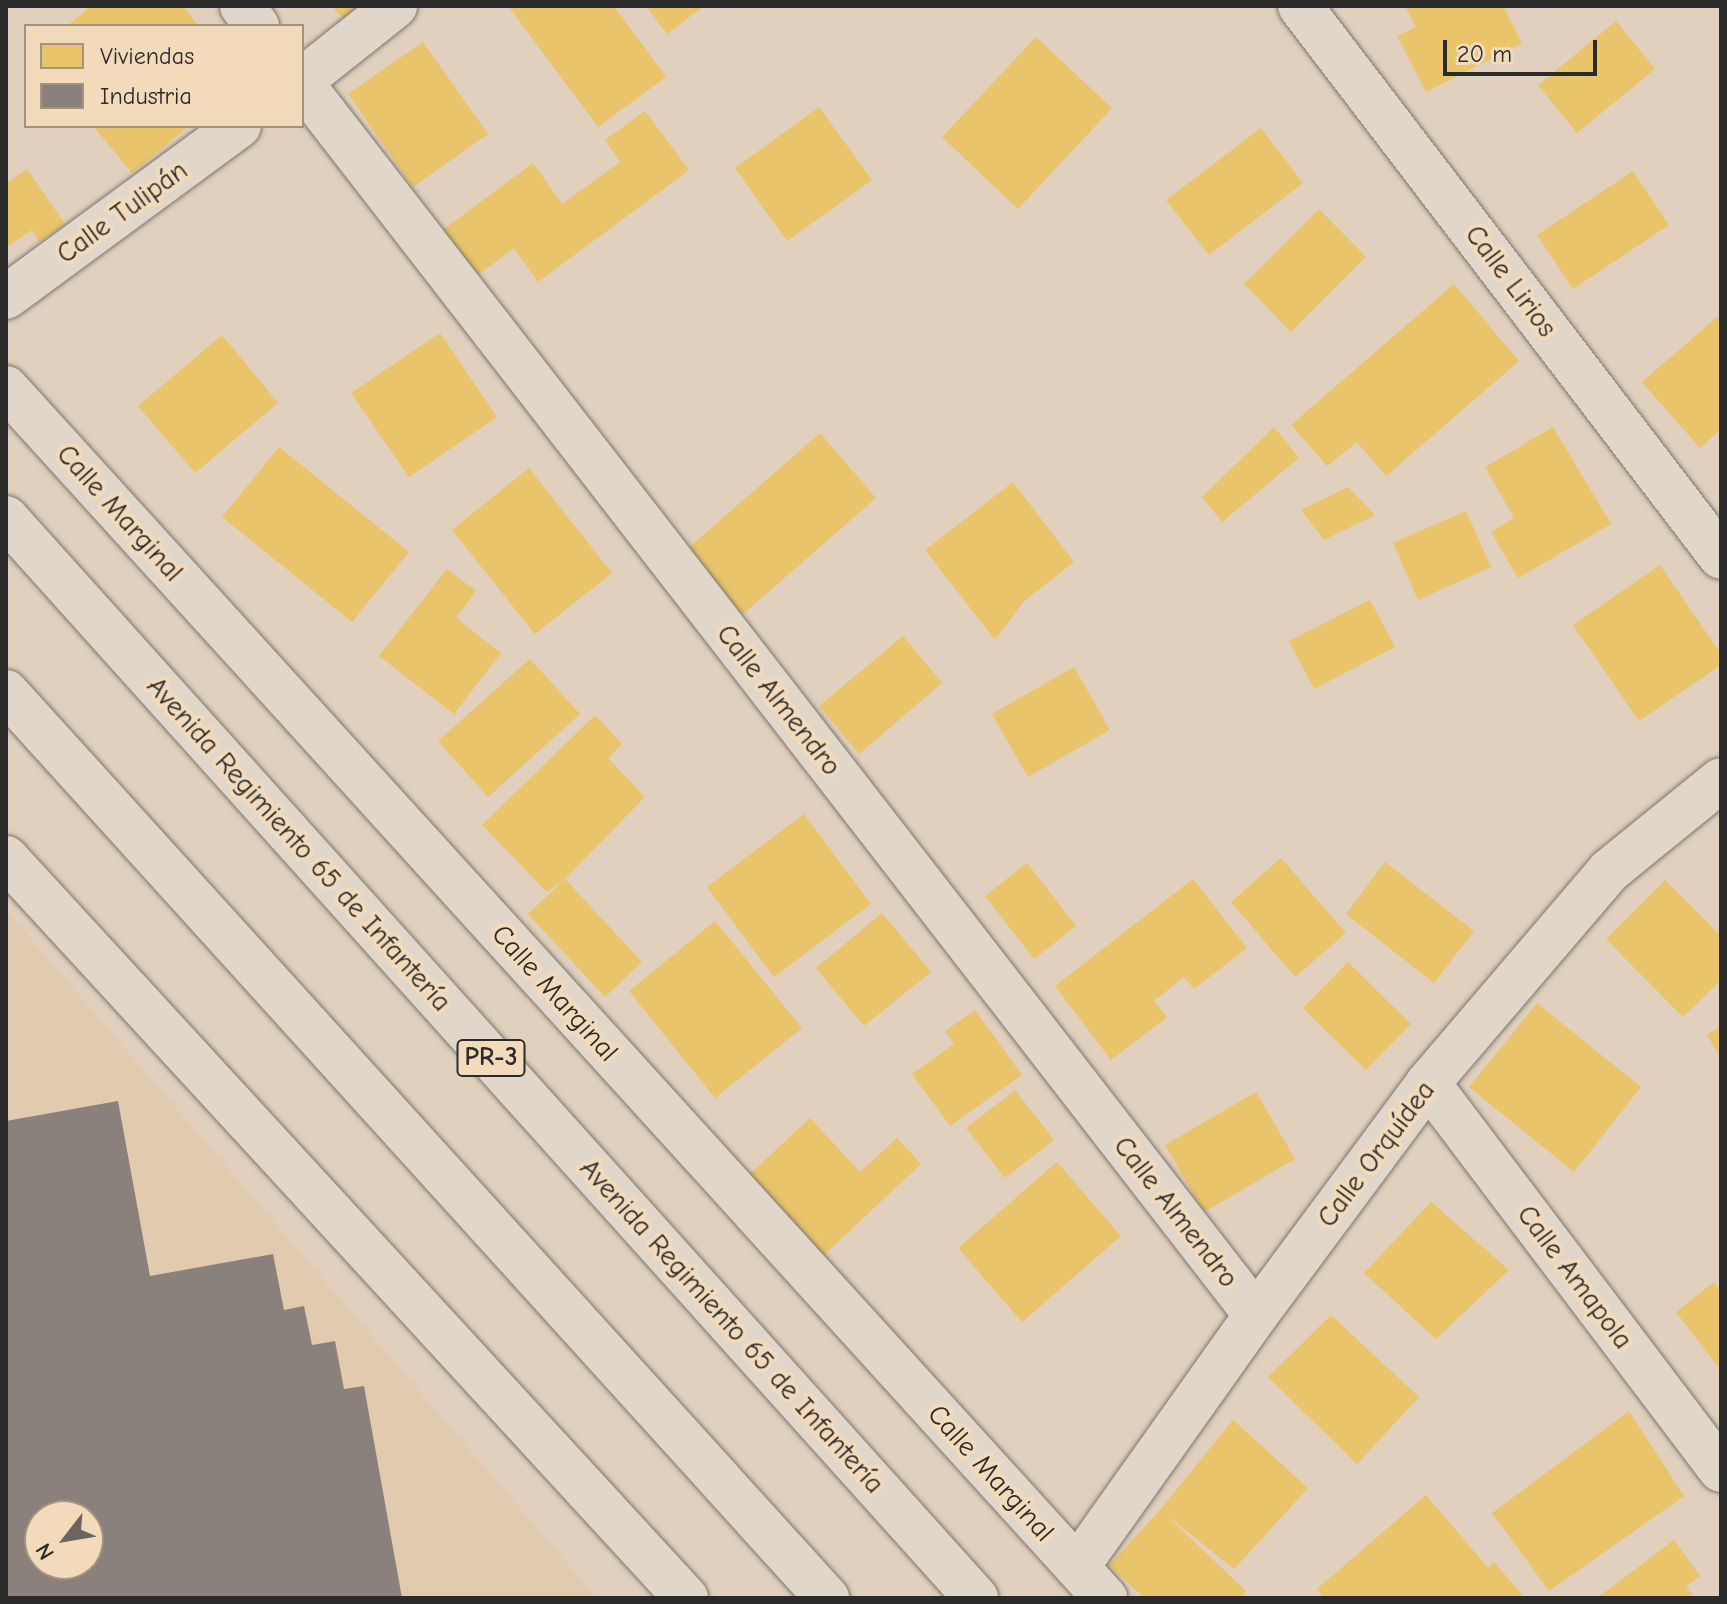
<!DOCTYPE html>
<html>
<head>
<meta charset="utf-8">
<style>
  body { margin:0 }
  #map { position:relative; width:1727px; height:1604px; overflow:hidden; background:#e0d0bd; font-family:"Comic Neue",sans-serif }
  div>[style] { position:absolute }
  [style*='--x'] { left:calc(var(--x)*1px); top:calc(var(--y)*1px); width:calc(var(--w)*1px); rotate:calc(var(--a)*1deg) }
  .built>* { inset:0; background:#e2caae }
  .homes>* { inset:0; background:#e9c46a }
  .industry>* { inset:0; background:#8a817c }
  .roads { filter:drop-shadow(0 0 2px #7c756d) drop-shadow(0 0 2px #7c756d) }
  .minor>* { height:44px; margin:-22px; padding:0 22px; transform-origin:22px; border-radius:22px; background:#e0d6ca }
  .major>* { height:44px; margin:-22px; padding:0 22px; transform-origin:22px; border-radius:22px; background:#e0d6ca }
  span { translate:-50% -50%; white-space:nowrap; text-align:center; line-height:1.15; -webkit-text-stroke:8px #f2daba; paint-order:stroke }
  .shield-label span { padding:2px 6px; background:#f2daba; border:2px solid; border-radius:6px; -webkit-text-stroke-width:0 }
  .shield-label { font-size:26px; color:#2b2b2b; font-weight:700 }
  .street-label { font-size:28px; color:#2b2b2b }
  .frame { position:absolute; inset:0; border:8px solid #2b2b2b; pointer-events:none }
  .legend { position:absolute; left:24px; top:24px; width:280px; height:104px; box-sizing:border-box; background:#f2daba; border:2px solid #a29481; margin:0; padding:10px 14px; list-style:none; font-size:24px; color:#2b2b2b }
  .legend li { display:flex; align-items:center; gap:16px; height:40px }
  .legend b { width:40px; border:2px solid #a29481 }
  .north { position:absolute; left:24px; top:1500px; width:80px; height:80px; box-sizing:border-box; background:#f2daba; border:2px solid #a29481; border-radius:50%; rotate:239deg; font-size:22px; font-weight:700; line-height:32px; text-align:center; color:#2b2b2b }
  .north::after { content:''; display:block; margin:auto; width:28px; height:36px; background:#6a655e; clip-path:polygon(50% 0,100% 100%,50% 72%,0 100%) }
  .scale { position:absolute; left:1443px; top:40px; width:154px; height:36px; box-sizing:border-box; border:4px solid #2b2b2b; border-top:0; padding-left:10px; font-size:24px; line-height:28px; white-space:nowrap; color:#2b2b2b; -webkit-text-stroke:6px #f2daba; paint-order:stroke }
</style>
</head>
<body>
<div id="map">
  <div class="built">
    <div style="clip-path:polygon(evenodd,6px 910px,597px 1598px,6px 1598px,6px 910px,40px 1516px,88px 1516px,88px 1564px,40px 1564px,40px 1516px)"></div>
  </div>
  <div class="homes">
    <div style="clip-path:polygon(91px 6px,183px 6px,199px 26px,67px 26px)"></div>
    <div style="clip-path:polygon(332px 6px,358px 6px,343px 19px)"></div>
    <div style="clip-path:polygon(614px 6px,666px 77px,598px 127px,509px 7px)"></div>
    <div style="clip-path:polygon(646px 6px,704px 6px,667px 34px)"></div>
    <div style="clip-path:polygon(1405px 6px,1503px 6px,1522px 43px,1426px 92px,1397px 36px,1416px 27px)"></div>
    <div style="clip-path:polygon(1616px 21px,1655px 69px,1577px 133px,1538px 85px)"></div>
    <div style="clip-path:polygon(1036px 37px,1112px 108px,1018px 209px,942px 137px)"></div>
    <div style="clip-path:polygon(423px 42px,488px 134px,413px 187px,348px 94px)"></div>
    <div style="clip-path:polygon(819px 107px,872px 180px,787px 241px,735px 168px)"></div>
    <div style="clip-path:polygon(645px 111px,689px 170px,538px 282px,514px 248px,474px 278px,440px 232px,533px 163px,562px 204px,620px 162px,605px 140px)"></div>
    <div style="clip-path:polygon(93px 126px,189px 126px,132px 173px)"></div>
    <div style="clip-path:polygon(1261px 128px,1303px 183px,1209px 255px,1166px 200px)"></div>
    <div style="clip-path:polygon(27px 169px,65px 224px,39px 242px,32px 230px,6px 247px,6px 183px)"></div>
    <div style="clip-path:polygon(1633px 171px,1669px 225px,1573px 289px,1537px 235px)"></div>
    <div style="clip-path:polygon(1319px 209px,1366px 257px,1291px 332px,1244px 284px)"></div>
    <div style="clip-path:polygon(1454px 284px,1519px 361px,1386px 476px,1357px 442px,1327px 466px,1291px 425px)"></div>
    <div style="clip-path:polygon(1717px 317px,1721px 322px,1721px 429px,1700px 448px,1642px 382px)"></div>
    <div style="clip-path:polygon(440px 333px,497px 417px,409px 477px,351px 393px)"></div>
    <div style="clip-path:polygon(222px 335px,278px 403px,195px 473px,138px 406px)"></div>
    <div style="clip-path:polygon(1274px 427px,1299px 458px,1222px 522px,1202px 497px)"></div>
    <div style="clip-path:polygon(1553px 427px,1611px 524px,1518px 578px,1491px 532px,1514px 518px,1485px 467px)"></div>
    <div style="clip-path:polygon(820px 433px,876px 498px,742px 615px,686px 550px)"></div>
    <div style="clip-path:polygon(279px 447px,409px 552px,352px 622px,222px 517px)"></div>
    <div style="clip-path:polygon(529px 468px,612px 573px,535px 634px,452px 530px)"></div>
    <div style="clip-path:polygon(1013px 482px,1074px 562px,1024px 601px,995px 640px,925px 550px)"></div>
    <div style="clip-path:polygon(1348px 487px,1375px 515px,1324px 540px,1301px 510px)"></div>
    <div style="clip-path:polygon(1466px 511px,1491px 567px,1418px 600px,1393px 543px)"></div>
    <div style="clip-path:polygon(1660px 565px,1721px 654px,1721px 665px,1639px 721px,1573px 625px)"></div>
    <div style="clip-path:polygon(447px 569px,476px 591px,456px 618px,501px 653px,454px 714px,379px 656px)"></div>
    <div style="clip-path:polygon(1370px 600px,1395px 647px,1314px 689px,1289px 641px)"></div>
    <div style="clip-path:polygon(903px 636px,942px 683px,859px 754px,819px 706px)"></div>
    <div style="clip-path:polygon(530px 659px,580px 714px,488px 797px,438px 741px)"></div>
    <div style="clip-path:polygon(1074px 667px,1110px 730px,1028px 777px,992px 714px)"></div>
    <div style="clip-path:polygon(595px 715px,622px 744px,608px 758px,645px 797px,565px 879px,547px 892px,482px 825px)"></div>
    <div style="clip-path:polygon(804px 814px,871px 904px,774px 977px,707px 887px)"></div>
    <div style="clip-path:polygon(1281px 858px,1346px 933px,1295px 977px,1231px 902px)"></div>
    <div style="clip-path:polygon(1385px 862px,1474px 931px,1434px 983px,1346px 914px)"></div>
    <div style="clip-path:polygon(1027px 863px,1076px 926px,1034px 959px,985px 896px)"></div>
    <div style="clip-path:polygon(565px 879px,642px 962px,605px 997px,528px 914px)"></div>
    <div style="clip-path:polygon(1193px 879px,1247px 948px,1194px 989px,1184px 977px,1154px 1001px,1167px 1017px,1111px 1060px,1055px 986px)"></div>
    <div style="clip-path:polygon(1665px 880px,1721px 936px,1721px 980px,1683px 1017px,1606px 939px)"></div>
    <div style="clip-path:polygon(882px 913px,931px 972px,864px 1026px,816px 968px)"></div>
    <div style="clip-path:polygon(715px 921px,802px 1028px,715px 1098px,629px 991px)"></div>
    <div style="clip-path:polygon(1348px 962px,1411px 1024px,1366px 1070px,1303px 1008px)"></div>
    <div style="clip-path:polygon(1537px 1003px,1641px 1087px,1574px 1172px,1469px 1087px)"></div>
    <div style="clip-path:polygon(975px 1010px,1022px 1075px,950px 1126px,912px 1074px,954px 1044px,945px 1031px)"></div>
    <div style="clip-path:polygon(1721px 1026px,1721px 1058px,1707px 1035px)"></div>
    <div style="clip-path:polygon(1015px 1090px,1054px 1140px,1005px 1178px,966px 1128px)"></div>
    <div style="clip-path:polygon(1256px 1092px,1295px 1159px,1204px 1212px,1165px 1145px)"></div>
    <div style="clip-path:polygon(810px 1118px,860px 1172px,897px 1138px,921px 1164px,824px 1255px,750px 1174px)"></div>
    <div style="clip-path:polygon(1057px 1162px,1121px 1236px,1022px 1322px,958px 1248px)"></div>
    <div style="clip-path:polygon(1431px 1202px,1509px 1270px,1436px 1339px,1364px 1273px)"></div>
    <div style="clip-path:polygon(1714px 1282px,1721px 1292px,1719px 1368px,1676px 1312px)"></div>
    <div style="clip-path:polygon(1331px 1315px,1419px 1397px,1357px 1464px,1268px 1377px)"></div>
    <div style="clip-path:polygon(1629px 1411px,1684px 1496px,1549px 1591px,1492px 1513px)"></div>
    <div style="clip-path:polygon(1233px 1420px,1308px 1488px,1234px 1569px,1165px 1514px,1246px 1591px,1239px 1598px,1144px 1598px,1109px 1565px,1160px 1510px)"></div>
    <div style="clip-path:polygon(1426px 1495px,1488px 1568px,1494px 1562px,1525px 1598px,1324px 1598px,1317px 1589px)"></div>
    <div style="clip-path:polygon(1674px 1540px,1700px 1576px,1686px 1586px,1694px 1598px,1597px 1598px)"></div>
  </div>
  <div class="industry">
    <div style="clip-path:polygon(evenodd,118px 1101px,150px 1276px,273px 1254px,284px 1310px,304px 1306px,312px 1345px,335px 1341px,344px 1389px,364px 1386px,402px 1598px,6px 1598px,6px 1121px,118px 1101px,40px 1516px,88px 1516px,88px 1564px,40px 1564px,40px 1516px)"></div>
  </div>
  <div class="roads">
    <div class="minor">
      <div style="--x:242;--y:6;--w:25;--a:53"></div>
      <div style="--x:1300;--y:6;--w:693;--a:52.62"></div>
      <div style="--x:302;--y:80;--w:119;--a:-38.5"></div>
      <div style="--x:302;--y:84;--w:1557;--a:52.23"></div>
      <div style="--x:6;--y:297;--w:289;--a:-36.3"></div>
      <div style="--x:6;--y:388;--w:1635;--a:47.75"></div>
      <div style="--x:6;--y:858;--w:1005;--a:47.42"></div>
      <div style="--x:1428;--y:1083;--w:485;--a:52.9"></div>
      <div style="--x:1077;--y:1567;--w:309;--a:-54.6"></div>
      <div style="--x:1256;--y:1315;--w:289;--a:-53.4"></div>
      <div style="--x:1428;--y:1083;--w:279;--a:-49.5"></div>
      <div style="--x:1609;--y:871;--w:144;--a:-39.1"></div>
    </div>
    <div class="major">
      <div style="--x:6;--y:518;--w:1452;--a:48.07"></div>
      <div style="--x:6;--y:692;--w:1223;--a:47.82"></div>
    </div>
  </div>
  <div class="shield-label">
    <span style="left:491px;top:1058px">PR-3</span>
  </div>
  <div class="street-label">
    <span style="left:122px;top:212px;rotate:-36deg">Calle Tulipán</span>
    <span style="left:1511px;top:281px;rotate:53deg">Calle Lirios</span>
    <span style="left:120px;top:513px;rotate:48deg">Calle Marginal</span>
    <span style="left:779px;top:700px;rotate:52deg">Calle Almendro</span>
    <span style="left:299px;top:844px;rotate:48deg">Avenida Regimiento 65 de Infantería</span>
    <span style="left:555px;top:993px;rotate:48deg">Calle Marginal</span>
    <span style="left:1376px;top:1154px;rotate:-53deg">Calle Orquídea</span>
    <span style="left:1176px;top:1212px;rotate:52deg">Calle Almendro</span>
    <span style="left:1575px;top:1277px;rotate:53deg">Calle Amapola</span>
    <span style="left:732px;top:1326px;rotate:48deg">Avenida Regimiento 65 de Infantería</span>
    <span style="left:991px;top:1473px;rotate:48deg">Calle Marginal</span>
  </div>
  <div class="frame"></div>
  <ul class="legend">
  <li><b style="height:22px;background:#e9c46a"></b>Viviendas</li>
  <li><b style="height:22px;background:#8a817c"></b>Industria</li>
  </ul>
  <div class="north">N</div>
  <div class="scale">20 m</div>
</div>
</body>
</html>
